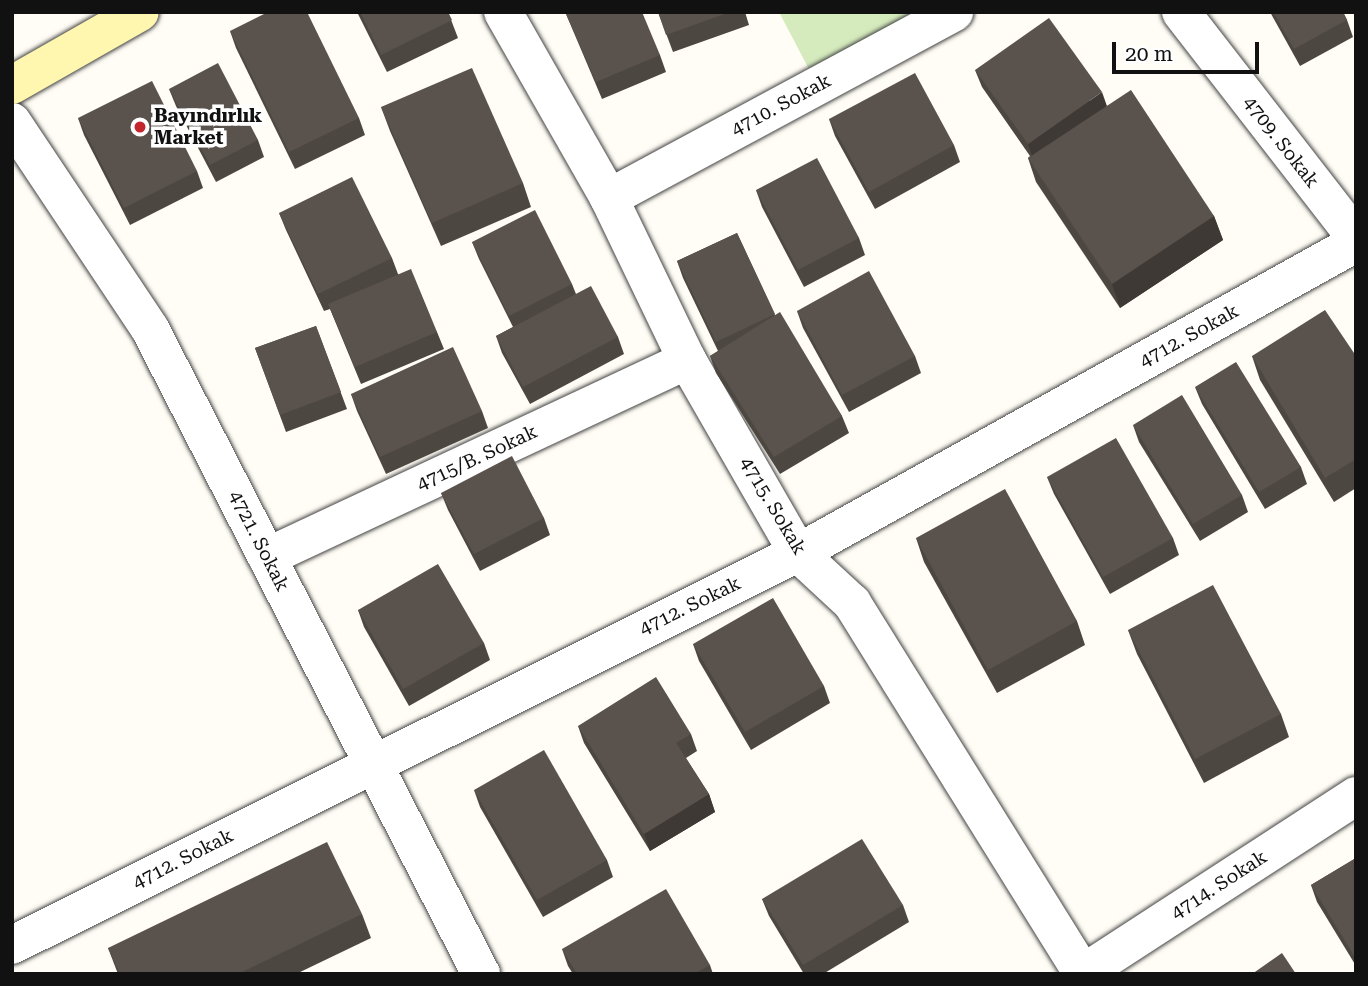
<!DOCTYPE html>
<html>
<head>
<meta charset="utf-8">
<style>
  body { margin:0 }
  #map { position:relative; width:1368px; height:986px; overflow:hidden; background:#fffdf5; font-family:"Roboto Serif",serif }
  div>[style] { position:absolute }
  [style*='--x'] { left:calc(var(--x)*1px); top:calc(var(--y)*1px); width:calc(var(--w)*1px); rotate:calc(var(--a)*1deg) }
  .green>* { inset:0; background:#d5ebbd }
  .roads { filter:drop-shadow(0 0 2px #444) drop-shadow(0 0 2px #444) }
  .street>* { height:38px; margin:-19px; padding:0 19px; transform-origin:19px; border-radius:19px; background:#fff }
  .secondary>* { height:38px; margin:-19px; padding:0 19px; transform-origin:19px; border-radius:19px; background:#fff6b0 }
  .wall>* { inset:0; background:#4d4742 }
  .shaded-wall>* { inset:0; background:#3f3936 }
  .building>* { inset:0; background:#5a524d }
  .dots>* { width:19px; height:19px; translate:-50% -50%; box-sizing:border-box; border:4px solid #fff; border-radius:50% }
  span { translate:-50% -50%; white-space:nowrap; text-align:center; line-height:1.15; -webkit-text-stroke:7px #fff; paint-order:stroke }
  .street-label { font-size:19px; color:#111 }
  .poi-label { font-size:19px; color:#111; font-weight:700 }
  .left { translate:0 -50%; text-align:left }
  .frame { position:absolute; inset:0; border:14px solid #111; pointer-events:none }
  .scale { position:absolute; left:1112px; top:42px; width:147px; height:32px; box-sizing:border-box; border:4px solid #111; border-top:0; padding-left:9px; font-size:21px; line-height:24px; white-space:nowrap; color:#111; -webkit-text-stroke:5px #fff; paint-order:stroke }
</style>
</head>
<body>
<div id="map">
  <div class="green">
    <div style="clip-path:polygon(779px 12px,919px 12px,811px 73px)"></div>
  </div>
  <div class="roads">
    <div class="street">
      <div style="--x:503;--y:12;--w:214;--a:60.3"></div>
      <div style="--x:609;--y:198;--w:180;--a:64.3"></div>
      <div style="--x:687;--y:360;--w:223;--a:60.1"></div>
      <div style="--x:798;--y:553;--w:74;--a:42.8"></div>
      <div style="--x:852;--y:603;--w:437;--a:58.1"></div>
      <div style="--x:1181;--y:12;--w:286;--a:52.2"></div>
      <div style="--x:12;--y:122;--w:249;--a:56.3"></div>
      <div style="--x:150;--y:329;--w:725;--a:62.83"></div>
      <div style="--x:609;--y:198;--w:392;--a:-28.3"></div>
      <div style="--x:267;--y:557;--w:464;--a:-25.1"></div>
      <div style="--x:12;--y:945;--w:878;--a:-26.51"></div>
      <div style="--x:798;--y:553;--w:638;--a:-29.05"></div>
      <div style="--x:1082;--y:974;--w:327;--a:-33"></div>
    </div>
    <div class="secondary">
      <div style="--x:12;--y:85;--w:147;--a:-29.7"></div>
    </div>
  </div>
  <div class="wall">
    <div style="clip-path:polygon(357px 12px,448px 12px,458px 38px,387px 72px)"></div>
    <div style="clip-path:polygon(658px 12px,745px 12px,749px 25px,673px 52px)"></div>
    <div style="clip-path:polygon(1270px 12px,1343px 12px,1347px 20px,1353px 37px,1300px 66px)"></div>
    <div style="clip-path:polygon(566px 14px,660px 55px,666px 72px,602px 99px)"></div>
    <div style="clip-path:polygon(230px 31px,359px 118px,365px 135px,295px 169px,236px 48px)"></div>
    <div style="clip-path:polygon(975px 70px,1107px 106px,1214px 216px,1223px 240px,1120px 308px,1036px 182px,1028px 158px,1030px 156px,982px 87px)"></div>
    <div style="clip-path:polygon(169px 89px,258px 140px,264px 157px,216px 182px,176px 106px)"></div>
    <div style="clip-path:polygon(381px 107px,523px 183px,531px 207px,441px 246px,390px 131px)"></div>
    <div style="clip-path:polygon(78px 118px,197px 171px,203px 188px,130px 225px,84px 135px)"></div>
    <div style="clip-path:polygon(829px 119px,954px 145px,960px 162px,875px 209px,835px 136px)"></div>
    <div style="clip-path:polygon(756px 190px,859px 238px,865px 255px,804px 287px,762px 207px)"></div>
    <div style="clip-path:polygon(279px 213px,392px 258px,398px 274px,437px 332px,444px 349px,361px 384px,330px 309px,324px 311px,286px 230px)"></div>
    <div style="clip-path:polygon(737px 233px,775px 315px,842px 416px,849px 433px,780px 474px,716px 373px,710px 356px,718px 351px,683px 278px,677px 261px)"></div>
    <div style="clip-path:polygon(472px 242px,572px 284px,576px 294px,618px 337px,624px 354px,530px 404px,502px 353px,496px 336px,513px 327px,479px 259px)"></div>
    <div style="clip-path:polygon(797px 311px,915px 356px,921px 373px,849px 412px,803px 328px)"></div>
    <div style="clip-path:polygon(316px 326px,347px 409px,286px 432px,255px 348px)"></div>
    <div style="clip-path:polygon(1252px 356px,1356px 356px,1356px 488px,1334px 502px,1260px 380px)"></div>
    <div style="clip-path:polygon(1195px 387px,1301px 467px,1307px 484px,1265px 509px,1202px 404px)"></div>
    <div style="clip-path:polygon(351px 394px,482px 411px,488px 428px,386px 474px,357px 411px)"></div>
    <div style="clip-path:polygon(1133px 425px,1242px 495px,1248px 512px,1200px 541px,1139px 442px)"></div>
    <div style="clip-path:polygon(1047px 477px,1173px 538px,1179px 555px,1110px 594px,1054px 494px)"></div>
    <div style="clip-path:polygon(441px 493px,544px 518px,550px 535px,480px 571px,448px 510px)"></div>
    <div style="clip-path:polygon(916px 538px,1077px 621px,1085px 645px,997px 693px,924px 562px)"></div>
    <div style="clip-path:polygon(358px 610px,484px 643px,490px 660px,409px 706px,364px 627px)"></div>
    <div style="clip-path:polygon(1128px 630px,1281px 714px,1289px 737px,1204px 783px,1137px 654px)"></div>
    <div style="clip-path:polygon(693px 644px,824px 686px,830px 703px,751px 750px,699px 661px)"></div>
    <div style="clip-path:polygon(578px 726px,691px 734px,697px 751px,686px 758px,709px 794px,715px 812px,650px 851px,584px 743px)"></div>
    <div style="clip-path:polygon(474px 790px,607px 860px,613px 877px,543px 917px,480px 807px)"></div>
    <div style="clip-path:polygon(1356px 858px,1356px 966px,1317px 902px,1311px 885px)"></div>
    <div style="clip-path:polygon(762px 899px,903px 905px,909px 922px,823px 974px,804px 974px,769px 916px)"></div>
    <div style="clip-path:polygon(362px 914px,371px 938px,296px 974px,118px 974px,108px 948px)"></div>
    <div style="clip-path:polygon(562px 949px,710px 965px,713px 974px,573px 974px,568px 966px)"></div>
  </div>
  <div class="shaded-wall">
    <div style="clip-path:polygon(1102px 92px,1108px 109px,1034px 161px,1028px 144px)"></div>
    <div style="clip-path:polygon(1214px 216px,1223px 240px,1120px 308px,1112px 284px)"></div>
    <div style="clip-path:polygon(709px 794px,715px 812px,650px 851px,644px 834px)"></div>
  </div>
  <div class="building">
    <div style="clip-path:polygon(268px 12px,307px 12px,359px 118px,289px 152px,230px 31px)"></div>
    <div style="clip-path:polygon(360px 12px,448px 12px,452px 20px,381px 55px)"></div>
    <div style="clip-path:polygon(569px 12px,642px 12px,660px 55px,596px 82px,566px 14px)"></div>
    <div style="clip-path:polygon(658px 12px,730px 12px,666px 35px)"></div>
    <div style="clip-path:polygon(1273px 12px,1343px 12px,1347px 20px,1294px 49px)"></div>
    <div style="clip-path:polygon(1049px 18px,1102px 92px,1028px 144px,975px 70px)"></div>
    <div style="clip-path:polygon(218px 63px,258px 140px,210px 165px,169px 89px)"></div>
    <div style="clip-path:polygon(472px 68px,523px 183px,432px 223px,381px 107px)"></div>
    <div style="clip-path:polygon(915px 73px,954px 145px,869px 192px,829px 119px)"></div>
    <div style="clip-path:polygon(152px 81px,197px 171px,124px 208px,78px 118px)"></div>
    <div style="clip-path:polygon(1131px 90px,1214px 216px,1112px 284px,1028px 158px)"></div>
    <div style="clip-path:polygon(817px 158px,859px 238px,798px 270px,756px 190px)"></div>
    <div style="clip-path:polygon(352px 177px,392px 258px,318px 294px,279px 213px)"></div>
    <div style="clip-path:polygon(535px 210px,572px 284px,509px 316px,472px 242px)"></div>
    <div style="clip-path:polygon(737px 233px,775px 314px,716px 342px,677px 261px)"></div>
    <div style="clip-path:polygon(411px 269px,437px 332px,355px 367px,328px 304px)"></div>
    <div style="clip-path:polygon(869px 271px,915px 356px,842px 395px,797px 311px)"></div>
    <div style="clip-path:polygon(591px 286px,618px 337px,523px 387px,496px 336px)"></div>
    <div style="clip-path:polygon(1325px 310px,1356px 356px,1356px 459px,1325px 478px,1252px 356px)"></div>
    <div style="clip-path:polygon(780px 312px,842px 416px,774px 457px,710px 356px)"></div>
    <div style="clip-path:polygon(316px 326px,341px 392px,280px 415px,255px 348px)"></div>
    <div style="clip-path:polygon(453px 347px,482px 411px,380px 457px,351px 394px)"></div>
    <div style="clip-path:polygon(1236px 362px,1301px 467px,1259px 492px,1195px 387px)"></div>
    <div style="clip-path:polygon(1182px 395px,1242px 495px,1193px 524px,1133px 425px)"></div>
    <div style="clip-path:polygon(1116px 438px,1173px 538px,1103px 577px,1047px 477px)"></div>
    <div style="clip-path:polygon(512px 456px,544px 518px,474px 554px,441px 493px)"></div>
    <div style="clip-path:polygon(1005px 489px,1077px 621px,988px 670px,916px 538px)"></div>
    <div style="clip-path:polygon(438px 564px,484px 643px,403px 689px,358px 610px)"></div>
    <div style="clip-path:polygon(1213px 585px,1281px 714px,1195px 759px,1128px 630px)"></div>
    <div style="clip-path:polygon(773px 598px,824px 686px,745px 732px,693px 644px)"></div>
    <div style="clip-path:polygon(656px 677px,691px 734px,676px 743px,709px 794px,644px 834px,578px 726px)"></div>
    <div style="clip-path:polygon(544px 750px,607px 860px,537px 900px,474px 790px)"></div>
    <div style="clip-path:polygon(862px 839px,903px 905px,803px 965px,762px 899px)"></div>
    <div style="clip-path:polygon(327px 842px,362px 914px,238px 974px,120px 974px,108px 948px)"></div>
    <div style="clip-path:polygon(1356px 858px,1356px 959px,1311px 885px)"></div>
    <div style="clip-path:polygon(666px 889px,710px 965px,694px 974px,577px 974px,562px 949px)"></div>
    <div style="clip-path:polygon(1282px 953px,1296px 974px,1252px 974px)"></div>
  </div>
  <div class="dots">
    <div style="left:140px;top:127px;background:#c4262e"></div>
  </div>
  <div class="street-label">
    <span style="left:781px;top:105px;rotate:-28deg">4710. Sokak</span>
    <span style="left:1281px;top:142px;rotate:52deg">4709. Sokak</span>
    <span style="left:1189px;top:336px;rotate:-29deg">4712. Sokak</span>
    <span style="left:477px;top:458px;rotate:-25deg">4715/B. Sokak</span>
    <span style="left:773px;top:506px;rotate:59deg">4715. Sokak</span>
    <span style="left:259px;top:541px;rotate:63deg">4721. Sokak</span>
    <span style="left:690px;top:606px;rotate:-26deg">4712. Sokak</span>
    <span style="left:183px;top:859px;rotate:-27deg">4712. Sokak</span>
    <span style="left:1219px;top:885px;rotate:-33deg">4714. Sokak</span>
  </div>
  <div class="poi-label">
    <span class="left" style="left:154px;top:127px">Bayındırlık<br>Market</span>
  </div>
  <div class="frame"></div>
  <div class="scale">20 m</div>
</div>
</body>
</html>
